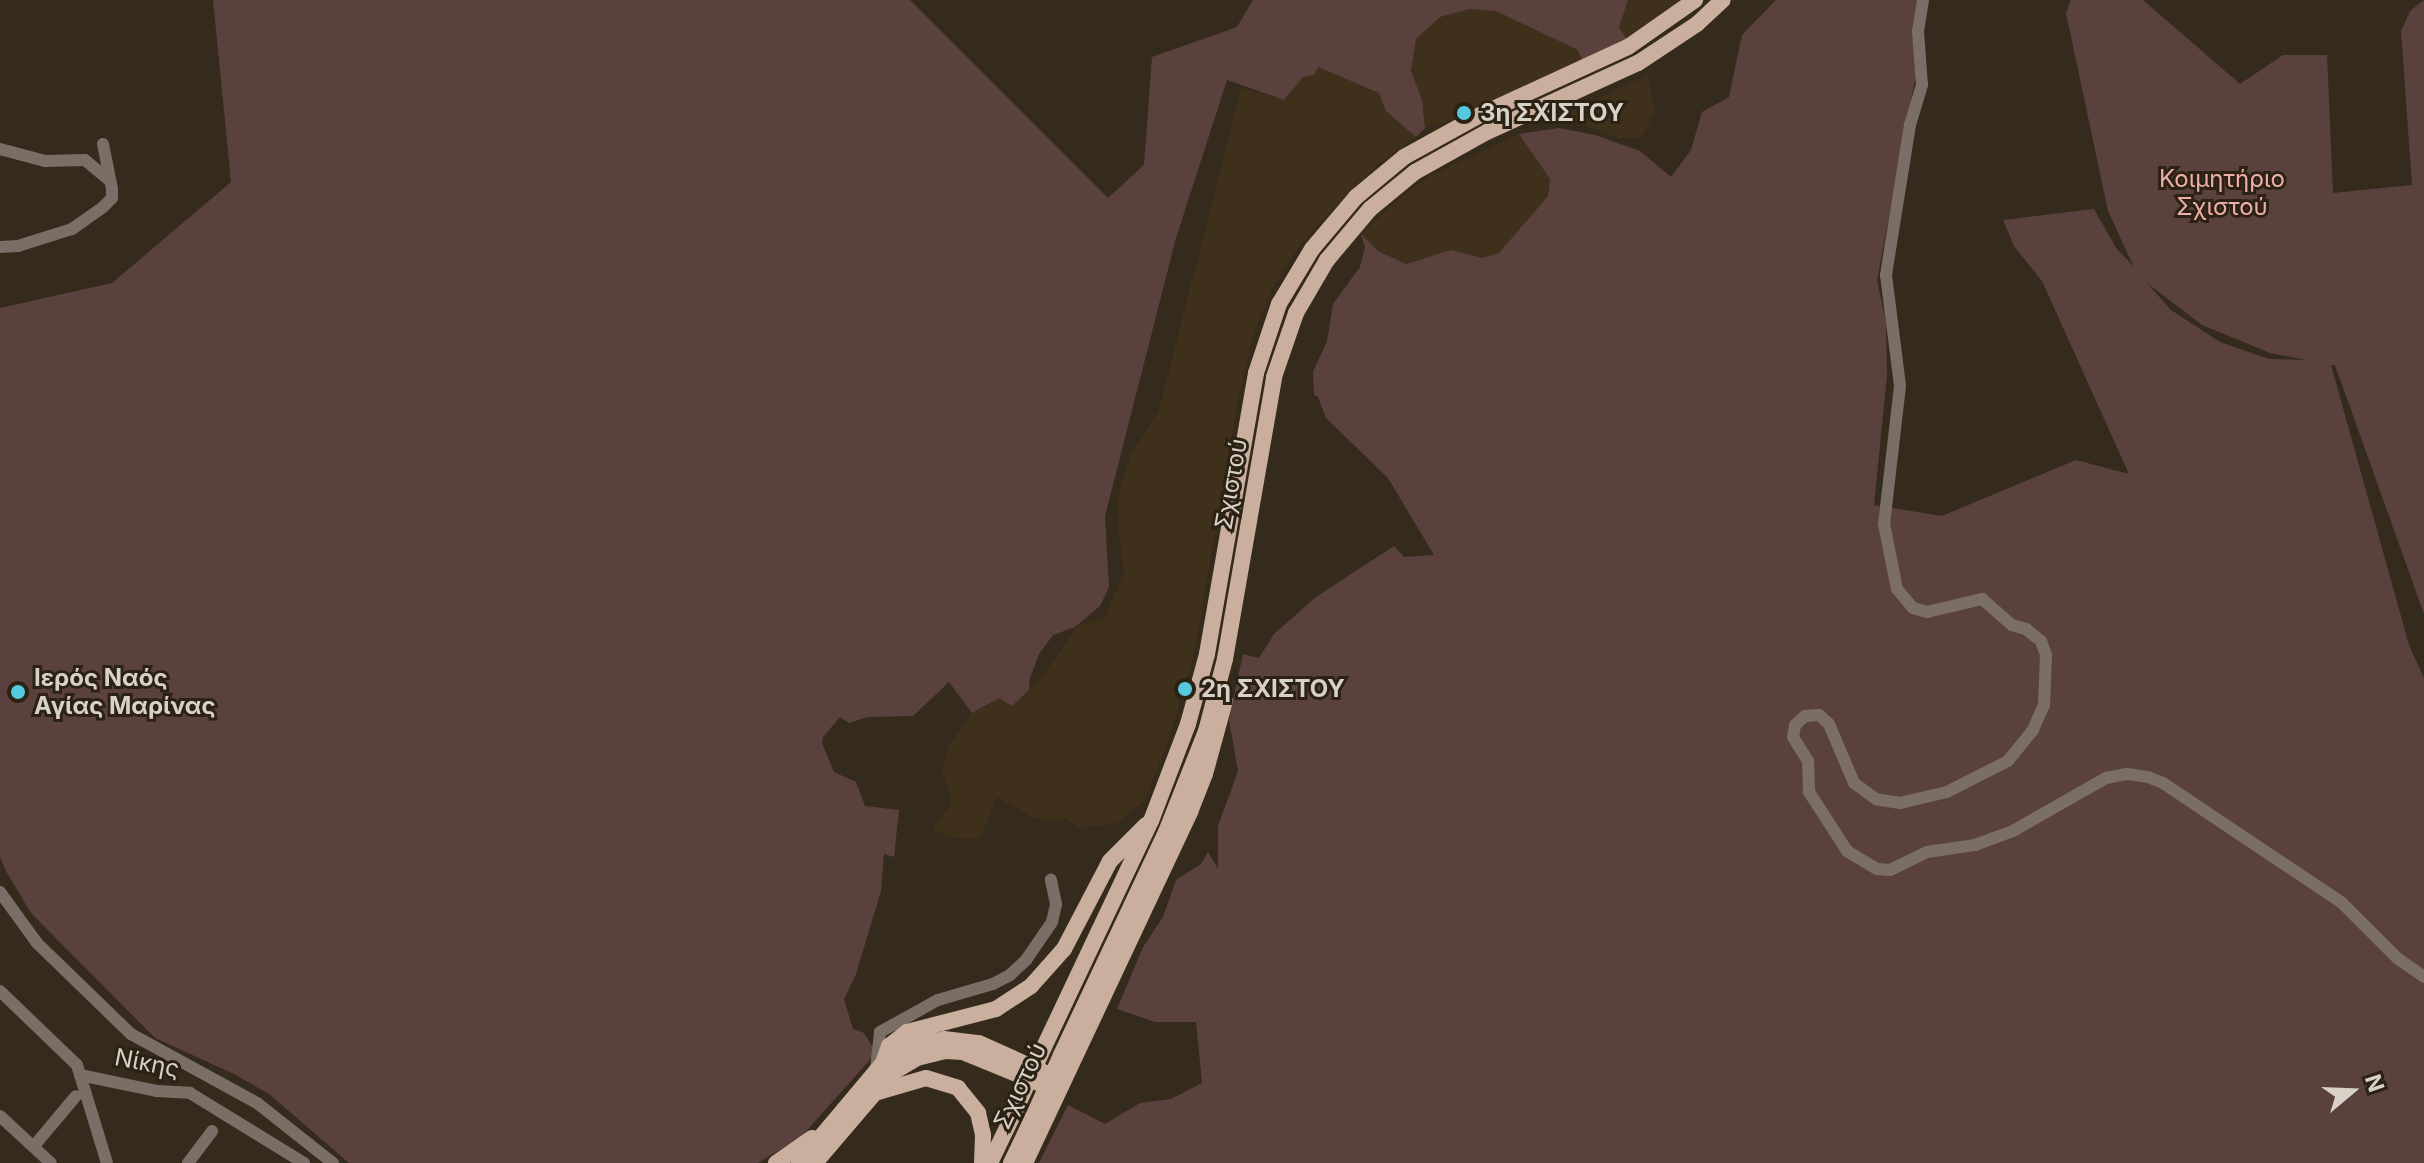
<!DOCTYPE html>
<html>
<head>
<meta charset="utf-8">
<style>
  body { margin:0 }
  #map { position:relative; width:2424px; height:1163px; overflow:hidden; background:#352b1c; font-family:Inter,sans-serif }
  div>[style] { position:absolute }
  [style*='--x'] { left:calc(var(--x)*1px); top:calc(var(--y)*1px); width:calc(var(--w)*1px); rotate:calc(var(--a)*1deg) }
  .built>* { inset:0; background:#3e301b }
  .green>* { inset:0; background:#5b413e }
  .minor>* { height:12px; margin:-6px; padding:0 6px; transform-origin:6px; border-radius:6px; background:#7b6e66 }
  .major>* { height:16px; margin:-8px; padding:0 8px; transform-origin:8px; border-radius:8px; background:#caae9e }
  .major-bridge>* { height:16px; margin:-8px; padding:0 8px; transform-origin:8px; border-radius:8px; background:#caae9e }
  .dots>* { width:22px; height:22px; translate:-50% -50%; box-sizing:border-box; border:4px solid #2b2213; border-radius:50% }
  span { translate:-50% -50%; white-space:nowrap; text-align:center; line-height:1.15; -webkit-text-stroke:6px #2b2213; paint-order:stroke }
  .poi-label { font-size:24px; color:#d8d1c8; font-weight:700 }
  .left { translate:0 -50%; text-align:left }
  .park-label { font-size:24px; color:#eeaea8 }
  .street-label { font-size:24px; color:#d8d1c8 }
  .north { position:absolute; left:2312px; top:1051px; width:80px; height:80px; -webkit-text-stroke:6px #2b2213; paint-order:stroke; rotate:71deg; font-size:22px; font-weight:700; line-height:32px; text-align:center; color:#d8d1c8 }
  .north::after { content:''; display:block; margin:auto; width:28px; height:36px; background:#d8d1c8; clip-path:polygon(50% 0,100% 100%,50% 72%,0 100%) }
</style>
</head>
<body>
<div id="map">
  <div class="built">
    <div style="clip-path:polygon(1628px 0,1685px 0,1627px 40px,1619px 27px)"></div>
    <div style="clip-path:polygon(1470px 9px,1496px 11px,1528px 24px,1579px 50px,1582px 60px,1458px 118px,1425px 128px,1422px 100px,1411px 71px,1416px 38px,1440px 17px)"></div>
    <div style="clip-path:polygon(1318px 67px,1379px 93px,1386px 111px,1416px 137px,1378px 164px,1341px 200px,1300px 245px,1270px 292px,1252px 340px,1237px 405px,1194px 654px,1168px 742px,1145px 800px,1117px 823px,1081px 828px,1064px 818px,1049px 822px,1034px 818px,997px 797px,979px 839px,951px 837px,932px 829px,949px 806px,951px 795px,942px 771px,949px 746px,972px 713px,999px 698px,1012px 706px,1038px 683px,1078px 626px,1105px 617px,1124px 572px,1118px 526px,1118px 497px,1130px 457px,1159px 410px,1241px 88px,1284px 100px,1303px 77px)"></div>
    <div style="clip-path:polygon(1648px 75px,1655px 113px,1640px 139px,1618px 138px,1560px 116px)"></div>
    <div style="clip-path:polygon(1519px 134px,1550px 179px,1548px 196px,1499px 253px,1482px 258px,1451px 250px,1406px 264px,1378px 251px,1361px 234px,1400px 198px,1432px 175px)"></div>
  </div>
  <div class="green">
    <div style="clip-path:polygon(213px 0,910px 0,1108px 198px,1144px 165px,1152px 57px,1237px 27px,1253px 0,1628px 0,1619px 27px,1627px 40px,1582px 60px,1578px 50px,1496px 11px,1470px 9px,1440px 17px,1416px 39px,1411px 71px,1422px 100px,1425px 128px,1416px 137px,1386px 111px,1379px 93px,1318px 67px,1314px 75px,1303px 77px,1284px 100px,1227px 80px,1176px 238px,1105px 516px,1109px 587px,1100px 606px,1075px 627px,1053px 635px,1039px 654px,1030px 678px,1029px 690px,1012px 706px,999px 698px,972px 713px,949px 682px,913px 716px,867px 717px,849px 723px,840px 717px,823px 737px,822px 743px,834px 772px,856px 782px,865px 806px,899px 810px,894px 857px,884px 854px,881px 891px,856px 974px,844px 999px,853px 1029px,864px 1033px,876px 1053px,801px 1137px,758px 1163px,349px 1163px,269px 1094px,234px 1074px,155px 1038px,31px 913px,6px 871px,0 857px,0 308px,112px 283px,231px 182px)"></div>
    <div style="clip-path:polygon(evenodd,1776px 0,1917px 0,1916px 75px,1877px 280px,1886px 322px,1887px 375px,1874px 505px,1942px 516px,2076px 460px,2129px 474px,2042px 281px,2014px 246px,2003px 220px,2094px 209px,2116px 248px,2134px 267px,2108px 211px,2066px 13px,2071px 0,2143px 0,2240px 84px,2283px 55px,2327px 55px,2333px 193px,2412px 185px,2401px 31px,2410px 11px,2424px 0,2424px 614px,2335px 365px,2331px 365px,2409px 645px,2424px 678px,2424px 1163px,1039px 1163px,1068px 1105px,1105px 1124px,1140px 1103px,1171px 1099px,1202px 1083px,1196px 1022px,1155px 1022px,1117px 1009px,1143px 947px,1163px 917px,1176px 880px,1201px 864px,1208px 852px,1218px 869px,1218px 826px,1238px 771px,1229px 720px,1243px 654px,1259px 658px,1274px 634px,1316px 597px,1394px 546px,1404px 557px,1434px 555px,1388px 478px,1326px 418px,1318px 397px,1314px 395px,1313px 372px,1327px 341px,1333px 304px,1360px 267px,1365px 247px,1361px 234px,1378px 251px,1406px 264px,1451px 250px,1482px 258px,1499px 253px,1548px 196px,1550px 179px,1519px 134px,1559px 128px,1595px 135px,1640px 151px,1671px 177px,1691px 150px,1702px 112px,1729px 97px,1742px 35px,1776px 0,2147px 283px,2202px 325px,2270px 353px,2307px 360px,2269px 359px,2220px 342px,2171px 310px,2147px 283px)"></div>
  </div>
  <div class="minor">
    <div style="--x:1923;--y:0;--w:31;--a:99"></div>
    <div style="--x:1918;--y:31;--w:54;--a:85.8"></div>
    <div style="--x:1922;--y:85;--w:42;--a:106.7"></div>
    <div style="--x:1910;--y:125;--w:152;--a:99.1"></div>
    <div style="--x:1886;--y:275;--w:112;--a:82.8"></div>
    <div style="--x:1900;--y:386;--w:139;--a:96.6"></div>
    <div style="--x:1884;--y:524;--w:66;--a:78.7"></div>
    <div style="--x:1897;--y:589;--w:25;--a:50"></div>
    <div style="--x:1913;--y:608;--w:15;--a:16"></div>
    <div style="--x:1927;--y:612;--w:57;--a:-13.3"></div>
    <div style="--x:1982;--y:599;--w:40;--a:41"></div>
    <div style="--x:2012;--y:625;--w:15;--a:16"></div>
    <div style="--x:2026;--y:629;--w:19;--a:39"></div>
    <div style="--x:2041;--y:641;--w:15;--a:70"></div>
    <div style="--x:2046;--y:655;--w:50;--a:92.3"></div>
    <div style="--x:2044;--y:705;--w:27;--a:114"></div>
    <div style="--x:2033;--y:730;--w:40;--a:129"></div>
    <div style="--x:2008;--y:761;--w:68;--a:153.1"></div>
    <div style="--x:1947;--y:792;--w:48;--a:166.8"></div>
    <div style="--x:1900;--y:803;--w:24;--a:-171"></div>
    <div style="--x:1876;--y:799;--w:27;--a:-144"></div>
    <div style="--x:1854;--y:783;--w:64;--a:-113"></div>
    <div style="--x:1829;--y:724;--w:13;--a:-138"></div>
    <div style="--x:1819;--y:715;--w:14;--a:176"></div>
    <div style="--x:1805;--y:716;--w:13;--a:138"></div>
    <div style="--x:1795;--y:725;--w:12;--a:99"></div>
    <div style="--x:1793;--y:737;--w:28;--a:58"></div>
    <div style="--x:1808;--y:761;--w:31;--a:88"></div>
    <div style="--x:1809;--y:792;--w:70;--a:57.2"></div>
    <div style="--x:1847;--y:851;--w:35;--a:31"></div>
    <div style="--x:1877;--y:869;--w:13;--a:4"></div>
    <div style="--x:1890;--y:870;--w:41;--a:-25.9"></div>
    <div style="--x:1927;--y:852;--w:49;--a:-8.3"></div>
    <div style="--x:1975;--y:845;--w:40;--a:-20.2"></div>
    <div style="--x:2013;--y:831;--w:107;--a:-29.7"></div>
    <div style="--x:2106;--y:778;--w:21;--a:-11"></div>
    <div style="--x:2127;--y:774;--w:21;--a:8"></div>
    <div style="--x:2148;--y:777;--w:16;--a:22"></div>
    <div style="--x:2163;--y:783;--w:214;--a:33.8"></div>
    <div style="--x:2341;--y:902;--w:79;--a:45"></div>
    <div style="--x:2397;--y:958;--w:33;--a:35"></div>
    <div style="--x:0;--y:149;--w:47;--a:14.9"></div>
    <div style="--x:45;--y:161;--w:40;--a:-1.4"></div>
    <div style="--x:85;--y:160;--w:33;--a:40"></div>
    <div style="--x:0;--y:247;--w:18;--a:-3"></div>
    <div style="--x:18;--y:246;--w:57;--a:-17.5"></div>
    <div style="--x:72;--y:229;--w:38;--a:-35"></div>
    <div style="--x:103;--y:207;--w:13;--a:-45"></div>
    <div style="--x:112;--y:198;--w:9;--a:-90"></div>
    <div style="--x:112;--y:189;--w:46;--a:-101.3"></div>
    <div style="--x:0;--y:892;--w:63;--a:54"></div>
    <div style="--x:37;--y:943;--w:131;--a:44.1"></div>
    <div style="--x:131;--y:1034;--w:144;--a:28.7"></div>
    <div style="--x:257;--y:1103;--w:97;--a:38.3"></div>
    <div style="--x:0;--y:991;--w:107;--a:43.9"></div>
    <div style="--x:77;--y:1065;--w:102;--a:73"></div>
    <div style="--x:876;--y:1070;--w:38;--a:-84"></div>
    <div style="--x:880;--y:1032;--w:66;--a:-28.9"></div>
    <div style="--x:938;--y:1000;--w:57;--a:-16.2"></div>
    <div style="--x:993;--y:984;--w:19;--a:-28"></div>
    <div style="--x:1010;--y:975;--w:22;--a:-43"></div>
    <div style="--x:1026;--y:960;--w:46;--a:-55.6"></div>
    <div style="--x:1052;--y:922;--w:18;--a:-77"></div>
    <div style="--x:1056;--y:904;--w:25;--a:-102"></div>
    <div style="--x:80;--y:1075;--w:79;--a:11.7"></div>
    <div style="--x:157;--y:1091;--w:33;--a:3"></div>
    <div style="--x:190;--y:1093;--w:134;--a:31.6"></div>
    <div style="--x:0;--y:1116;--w:69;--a:42.7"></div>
    <div style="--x:34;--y:1146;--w:65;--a:-50"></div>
    <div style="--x:188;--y:1163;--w:40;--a:-53"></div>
  </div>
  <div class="major">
    <div style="--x:1044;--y:1047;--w:250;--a:-64.7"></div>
    <div style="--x:1151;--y:821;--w:104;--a:-69.1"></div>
    <div style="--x:1188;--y:724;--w:73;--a:-74.8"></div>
    <div style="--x:1207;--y:654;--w:285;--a:-80.1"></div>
    <div style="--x:1256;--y:373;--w:73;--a:-71.6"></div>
    <div style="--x:1279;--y:304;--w:64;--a:-59"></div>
    <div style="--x:1312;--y:249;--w:68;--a:-49.8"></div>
    <div style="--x:1356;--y:197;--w:62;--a:-39.8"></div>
    <div style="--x:1404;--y:157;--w:87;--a:-28.9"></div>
    <div style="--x:1480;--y:115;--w:163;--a:-24.7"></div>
    <div style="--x:1628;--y:47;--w:82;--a:-35"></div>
    <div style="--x:1061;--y:1055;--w:246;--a:-64.8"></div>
    <div style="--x:1166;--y:832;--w:109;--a:-68.4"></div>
    <div style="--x:1206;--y:731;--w:74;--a:-75.2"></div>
    <div style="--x:1225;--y:659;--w:286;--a:-80.1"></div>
    <div style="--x:1274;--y:377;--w:68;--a:-71"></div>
    <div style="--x:1296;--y:313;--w:61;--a:-59.7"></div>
    <div style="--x:1327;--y:260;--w:67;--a:-49.9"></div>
    <div style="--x:1370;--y:209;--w:58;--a:-39.4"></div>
    <div style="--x:1415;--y:172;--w:82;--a:-29.1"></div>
    <div style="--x:1487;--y:132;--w:166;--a:-24.6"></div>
    <div style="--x:1638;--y:63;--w:71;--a:-33.5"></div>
    <div style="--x:1697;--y:24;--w:35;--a:-43"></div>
    <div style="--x:883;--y:1063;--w:18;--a:-71"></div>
    <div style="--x:889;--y:1046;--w:23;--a:-38"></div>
    <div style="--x:907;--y:1032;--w:92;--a:-14.5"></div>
    <div style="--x:996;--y:1009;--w:42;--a:-33.3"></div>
    <div style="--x:1031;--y:986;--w:50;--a:-48.3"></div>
    <div style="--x:1064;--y:949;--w:99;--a:-62.4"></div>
    <div style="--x:1110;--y:861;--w:51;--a:-45"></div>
    <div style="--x:878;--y:1092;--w:50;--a:-16.3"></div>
    <div style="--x:926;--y:1078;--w:34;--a:17"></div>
    <div style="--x:958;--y:1088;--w:32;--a:51"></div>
    <div style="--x:978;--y:1113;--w:23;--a:77"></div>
    <div style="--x:983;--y:1135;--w:28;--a:92"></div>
    <div style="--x:776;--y:1163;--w:44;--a:-34.8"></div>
    <div style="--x:799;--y:1163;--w:131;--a:-50"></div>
    <div style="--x:883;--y:1063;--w:36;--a:-32"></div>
    <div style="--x:914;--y:1044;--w:30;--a:-9"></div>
    <div style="--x:944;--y:1039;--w:35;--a:7"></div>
    <div style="--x:979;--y:1043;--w:92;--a:24.3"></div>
    <div style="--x:815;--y:1163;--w:118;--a:-49.5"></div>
    <div style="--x:892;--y:1073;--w:29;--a:-31"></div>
    <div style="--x:917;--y:1058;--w:29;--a:-14"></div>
    <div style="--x:945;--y:1051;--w:18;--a:3"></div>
    <div style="--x:963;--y:1052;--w:87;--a:22.4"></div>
    <div style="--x:990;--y:1163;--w:58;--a:-64.3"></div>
    <div style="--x:1011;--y:1163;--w:51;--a:-64.4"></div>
    <div style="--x:1025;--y:1163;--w:388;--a:-64.8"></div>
    <div style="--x:1190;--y:812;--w:41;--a:-68.5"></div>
    <div style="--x:1205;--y:774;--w:76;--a:-74.7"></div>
  </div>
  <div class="major-bridge">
    <div style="--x:1015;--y:1111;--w:70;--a:-65.6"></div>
    <div style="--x:1033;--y:1117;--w:68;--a:-65.7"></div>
  </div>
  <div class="dots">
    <div style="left:1464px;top:113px;background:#55cadf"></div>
    <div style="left:1185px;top:689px;background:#55cadf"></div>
    <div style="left:18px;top:692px;background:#55cadf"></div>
  </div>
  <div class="poi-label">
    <span class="left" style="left:1480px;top:113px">3η ΣΧΙΣΤΟΥ</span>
    <span class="left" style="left:34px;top:692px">Ιερός Ναός<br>Αγίας Μαρίνας</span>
    <span class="left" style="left:1201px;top:689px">2η ΣΧΙΣΤΟΥ</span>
  </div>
  <div class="park-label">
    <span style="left:2222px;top:193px">Κοιμητήριο<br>Σχιστού</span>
  </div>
  <div class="street-label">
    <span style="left:1231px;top:484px;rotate:-80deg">Σχιστού</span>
    <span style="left:147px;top:1063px;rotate:11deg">Νίκης</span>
    <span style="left:1020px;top:1086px;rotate:-65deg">Σχιστού</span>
  </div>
  <div class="north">N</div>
</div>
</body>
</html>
